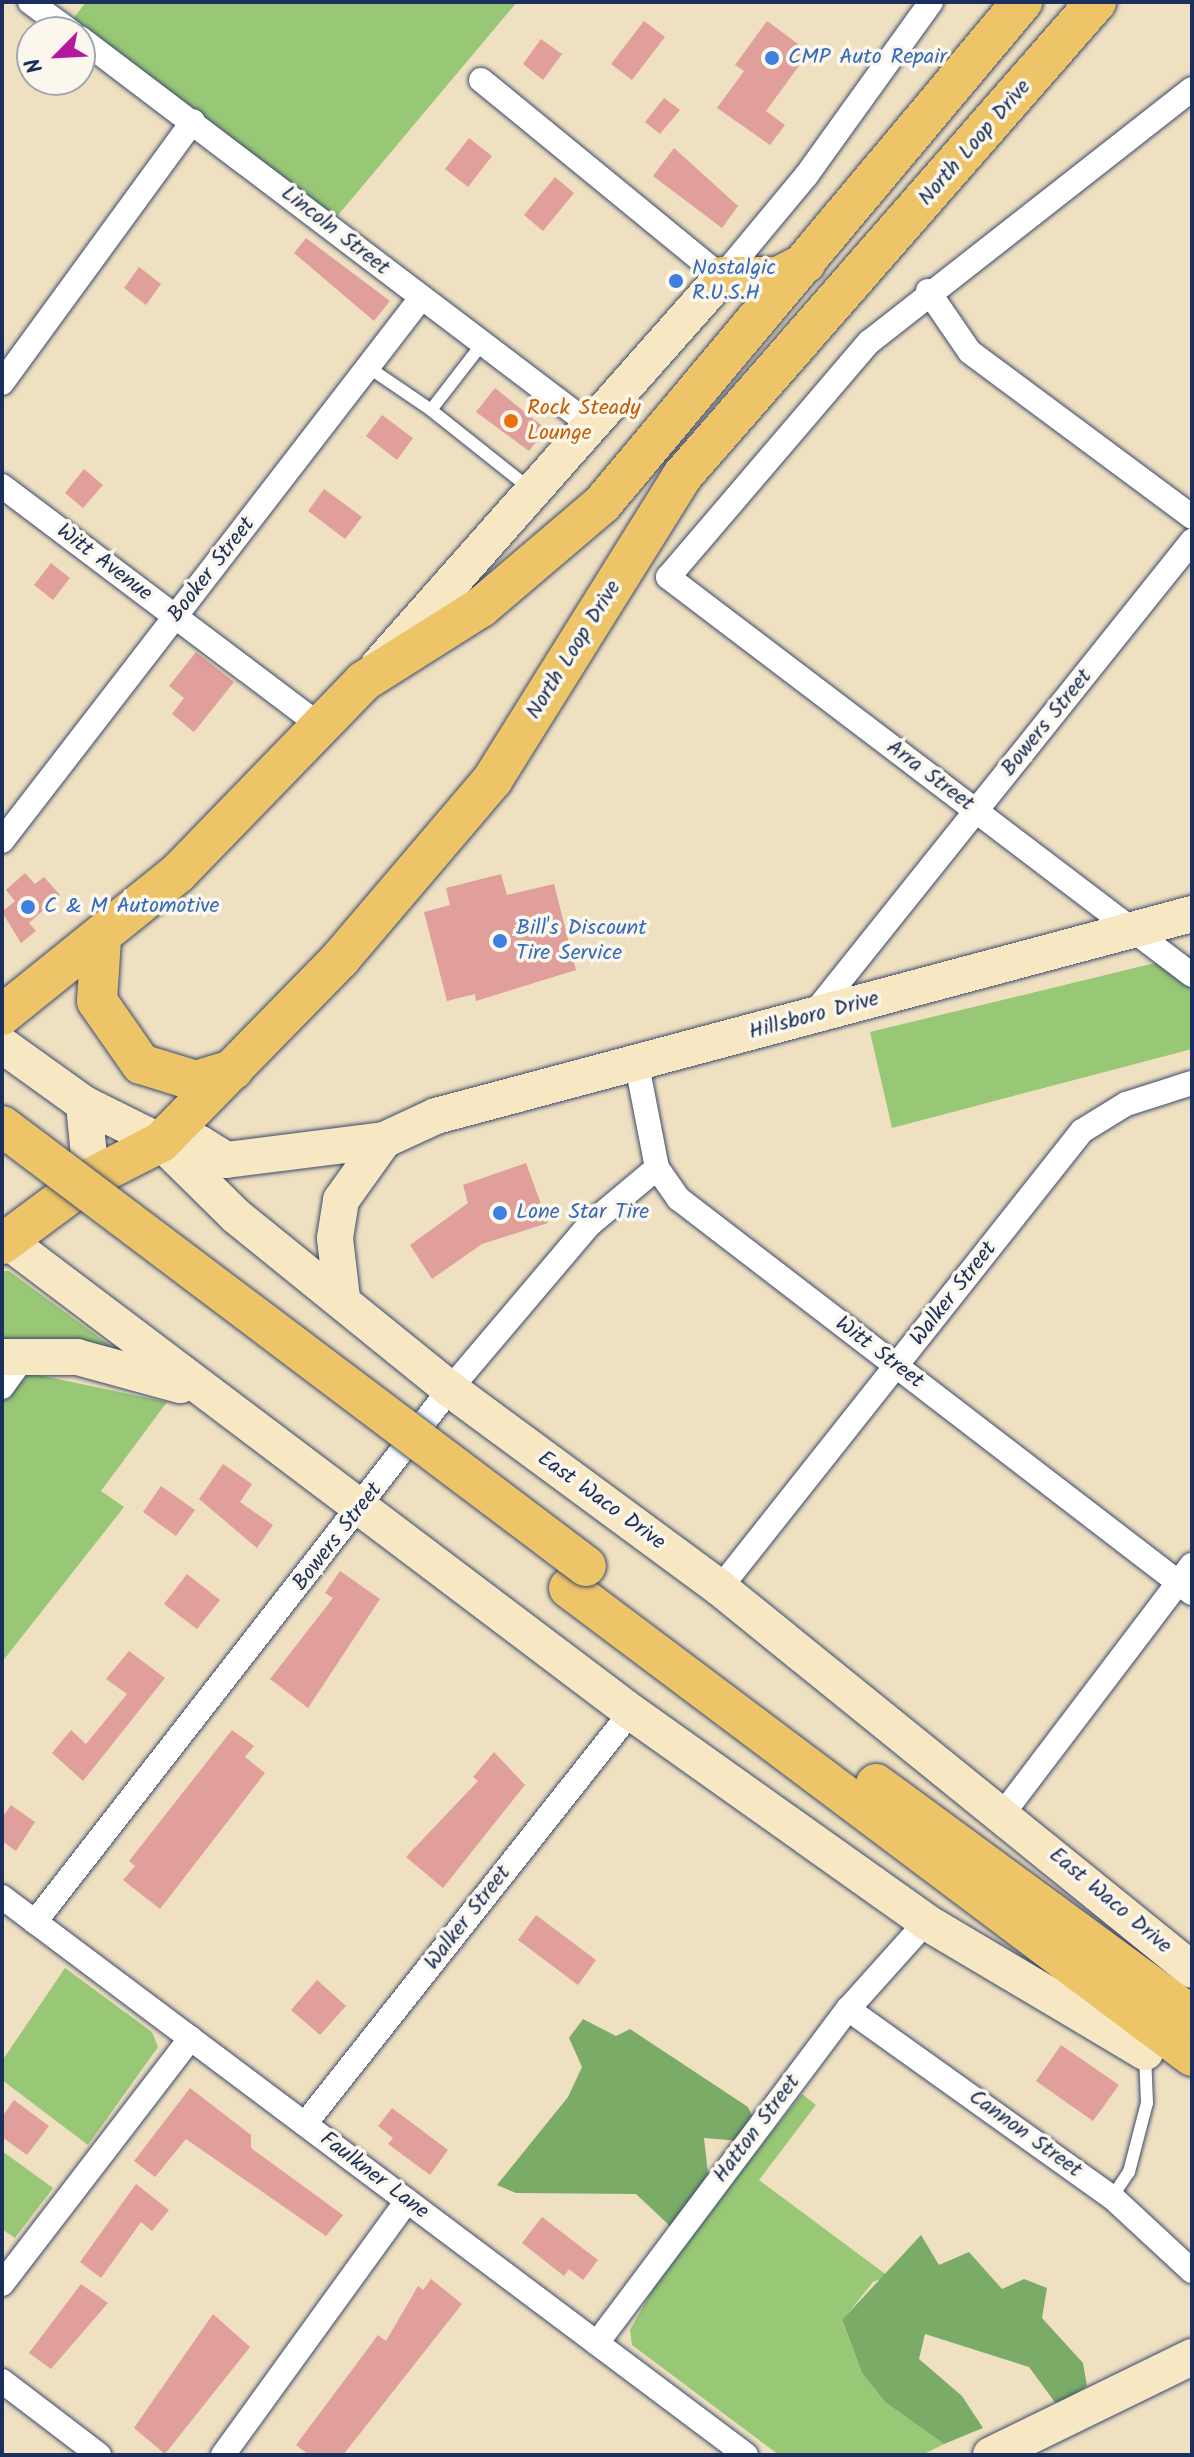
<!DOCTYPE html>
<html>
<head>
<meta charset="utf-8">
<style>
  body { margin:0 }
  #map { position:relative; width:1194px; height:2457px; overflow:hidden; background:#efe0c1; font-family:Kalam,sans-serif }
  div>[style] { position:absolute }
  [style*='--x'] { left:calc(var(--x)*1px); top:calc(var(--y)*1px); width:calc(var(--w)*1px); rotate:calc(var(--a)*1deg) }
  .green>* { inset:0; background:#98c776 }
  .forest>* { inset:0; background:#7aac67 }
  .building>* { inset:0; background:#e09f9b }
  .roads { filter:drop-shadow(0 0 2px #3b4a6d) drop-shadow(0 0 2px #3b4a6d) }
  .lane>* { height:12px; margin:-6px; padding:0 6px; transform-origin:6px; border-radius:6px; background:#fff }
  .street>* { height:24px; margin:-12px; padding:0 12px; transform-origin:12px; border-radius:12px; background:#fff }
  .secondary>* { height:36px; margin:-18px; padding:0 18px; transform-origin:18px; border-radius:18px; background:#f8e7c3 }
  .primary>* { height:40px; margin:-20px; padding:0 20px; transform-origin:20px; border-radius:20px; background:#eec469 }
  .bridges { filter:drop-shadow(0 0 2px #3b4a6d) drop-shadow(0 0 2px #3b4a6d) }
  .primary-bridge>* { height:40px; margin:-20px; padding:0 20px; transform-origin:20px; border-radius:20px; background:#eec469 }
  .dots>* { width:22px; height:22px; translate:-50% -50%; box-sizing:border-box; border:4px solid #fbf7ec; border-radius:50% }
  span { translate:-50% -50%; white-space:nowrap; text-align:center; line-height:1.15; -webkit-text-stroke:7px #fbf7ec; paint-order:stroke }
  .shop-label { font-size:22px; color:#366cbe }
  .left { translate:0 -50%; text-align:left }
  .street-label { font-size:22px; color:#1b2f5e }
  .food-label { font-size:22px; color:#c56008 }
  .frame { position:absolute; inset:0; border:4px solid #1b2f5e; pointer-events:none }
  .north { position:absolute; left:16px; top:16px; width:80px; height:80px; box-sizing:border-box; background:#fbf7ec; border:2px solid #a1a7b3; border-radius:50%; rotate:246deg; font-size:22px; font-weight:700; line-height:32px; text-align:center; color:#1b2f5e }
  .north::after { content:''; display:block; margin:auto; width:28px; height:36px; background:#b5179e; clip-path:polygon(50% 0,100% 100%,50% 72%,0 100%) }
</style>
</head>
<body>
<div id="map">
  <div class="green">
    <div style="clip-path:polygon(86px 2px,517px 2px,334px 220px,72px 20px)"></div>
    <div style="clip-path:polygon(1192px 954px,1192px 1049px,892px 1128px,870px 1032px)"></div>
    <div style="clip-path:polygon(2px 1271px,9px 1271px,119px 1352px,2px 1345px)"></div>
    <div style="clip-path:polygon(29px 1373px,167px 1402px,101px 1491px,124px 1507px,2px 1662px,2px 1398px)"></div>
    <div style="clip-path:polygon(65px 1968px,152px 2032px,158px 2047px,88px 2145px,2px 2080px,2px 2061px)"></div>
    <div style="clip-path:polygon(802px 2094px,816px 2105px,759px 2180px,888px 2276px,873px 2282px,842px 2321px,862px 2373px,885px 2402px,944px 2444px,922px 2455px,779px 2455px,632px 2345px,630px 2330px,665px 2267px)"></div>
    <div style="clip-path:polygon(2px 2151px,53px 2188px,15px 2238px,2px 2229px)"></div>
  </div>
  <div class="forest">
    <div style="clip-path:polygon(583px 2019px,616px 2036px,630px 2029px,748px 2107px,754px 2120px,741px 2141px,704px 2138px,709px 2182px,670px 2226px,636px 2194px,516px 2193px,497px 2185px,568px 2097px,582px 2067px,569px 2038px)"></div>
    <div style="clip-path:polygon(921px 2235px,939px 2265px,969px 2252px,1002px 2289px,1024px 2279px,1047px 2288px,1042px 2318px,1083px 2363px,1087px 2386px,1057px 2405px,1029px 2367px,925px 2334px,919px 2359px,962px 2396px,983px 2428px,944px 2444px,885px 2402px,862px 2373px,842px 2320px)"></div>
  </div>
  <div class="building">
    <div style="clip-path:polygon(644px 21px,665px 37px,632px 80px,611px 64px)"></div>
    <div style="clip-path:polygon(767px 21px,809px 52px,766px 111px,785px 125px,770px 145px,717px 108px,744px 71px,735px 65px)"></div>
    <div style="clip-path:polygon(541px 39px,562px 54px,543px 80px,523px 64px)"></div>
    <div style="clip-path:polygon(664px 98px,680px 110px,660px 134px,645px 122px)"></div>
    <div style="clip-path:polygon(469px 138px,492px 156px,468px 187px,445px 169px)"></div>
    <div style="clip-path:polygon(674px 148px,738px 206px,722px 228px,653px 176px)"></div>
    <div style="clip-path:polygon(555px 177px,574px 193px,543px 231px,524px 215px)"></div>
    <div style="clip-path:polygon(306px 238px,390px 301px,374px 321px,294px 253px)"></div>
    <div style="clip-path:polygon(139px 267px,161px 284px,146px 305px,124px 288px)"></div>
    <div style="clip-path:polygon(495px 388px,546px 429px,529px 451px,476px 412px)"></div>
    <div style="clip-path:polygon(382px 415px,413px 438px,397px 460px,366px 436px)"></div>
    <div style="clip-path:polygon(84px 469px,103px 485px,83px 508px,65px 493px)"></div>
    <div style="clip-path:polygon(324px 489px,362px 517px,345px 539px,308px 511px)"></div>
    <div style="clip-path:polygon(51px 563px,70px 578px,53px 600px,34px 585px)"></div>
    <div style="clip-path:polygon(196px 652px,234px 682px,194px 732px,172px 714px,184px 698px,169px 686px)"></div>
    <div style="clip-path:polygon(25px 873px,35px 884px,44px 877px,60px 895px,29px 923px,36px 931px,21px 943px,2px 912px,15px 901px,6px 890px)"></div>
    <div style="clip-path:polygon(501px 874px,507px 895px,554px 884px,576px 970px,476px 1001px,475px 994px,447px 1001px,424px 912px,450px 905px,446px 888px)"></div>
    <div style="clip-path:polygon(526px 1163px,548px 1223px,482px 1244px,432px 1279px,410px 1245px,468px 1203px,463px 1185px)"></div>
    <div style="clip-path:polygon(223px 1464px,252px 1484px,240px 1502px,273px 1525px,257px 1548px,199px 1499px)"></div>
    <div style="clip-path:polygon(161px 1486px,195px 1510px,176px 1536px,143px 1512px)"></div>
    <div style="clip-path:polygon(340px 1571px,380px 1599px,308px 1708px,270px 1679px,333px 1598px,325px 1593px)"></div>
    <div style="clip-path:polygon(187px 1574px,220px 1600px,197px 1629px,164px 1604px)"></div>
    <div style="clip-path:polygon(129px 1651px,165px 1678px,83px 1781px,52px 1753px,71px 1730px,86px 1744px,127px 1694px,106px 1679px)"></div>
    <div style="clip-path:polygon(232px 1730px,254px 1746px,245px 1757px,265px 1773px,160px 1909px,123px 1880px,135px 1866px,129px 1861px)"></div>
    <div style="clip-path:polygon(494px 1752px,525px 1785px,443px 1888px,406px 1857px,478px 1781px,473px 1777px)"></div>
    <div style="clip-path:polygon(11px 1805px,35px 1822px,16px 1851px,2px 1841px,2px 1818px)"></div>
    <div style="clip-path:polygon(536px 1915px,596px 1960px,578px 1985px,518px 1940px)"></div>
    <div style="clip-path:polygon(317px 1980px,346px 2006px,320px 2035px,291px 2010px)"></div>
    <div style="clip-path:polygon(1061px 2045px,1119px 2085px,1093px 2121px,1036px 2081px)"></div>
    <div style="clip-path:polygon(190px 2088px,251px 2135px,251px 2148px,343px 2215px,326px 2236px,186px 2139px,155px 2177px,134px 2161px)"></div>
    <div style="clip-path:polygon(14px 2100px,49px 2126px,27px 2155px,2px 2137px,2px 2117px)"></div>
    <div style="clip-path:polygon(392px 2108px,448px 2150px,430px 2175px,388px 2144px,393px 2138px,378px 2126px)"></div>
    <div style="clip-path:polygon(136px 2184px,169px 2210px,152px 2231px,141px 2222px,101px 2278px,80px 2262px)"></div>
    <div style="clip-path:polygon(542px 2217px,598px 2260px,583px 2280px,569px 2269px,564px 2276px,522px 2243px)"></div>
    <div style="clip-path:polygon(431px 2279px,462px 2304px,343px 2455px,309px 2455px,296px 2445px,378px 2335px,386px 2341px,418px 2286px,423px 2290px)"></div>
    <div style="clip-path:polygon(81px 2284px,108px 2303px,51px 2369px,29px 2353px)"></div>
    <div style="clip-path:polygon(213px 2314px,250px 2347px,165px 2454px,134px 2428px)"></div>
  </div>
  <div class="roads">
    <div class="lane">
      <div style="--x:482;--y:344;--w:83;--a:127.7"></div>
      <div style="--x:431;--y:410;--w:125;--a:38.5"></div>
      <div style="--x:368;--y:367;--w:76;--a:34.3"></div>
      <div style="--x:1112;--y:2197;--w:30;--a:-56"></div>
      <div style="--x:1129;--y:2172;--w:71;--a:-75.4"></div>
      <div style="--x:1147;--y:2103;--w:47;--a:-92.4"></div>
    </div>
    <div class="street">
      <div style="--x:30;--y:2;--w:51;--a:36.2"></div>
      <div style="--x:80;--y:38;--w:639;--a:37.17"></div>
      <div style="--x:481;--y:80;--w:311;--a:39.3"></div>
      <div style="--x:722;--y:277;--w:131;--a:-50.3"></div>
      <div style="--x:806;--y:176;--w:214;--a:-54.3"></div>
      <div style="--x:1192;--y:89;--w:410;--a:141.9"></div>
      <div style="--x:869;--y:342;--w:309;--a:130.5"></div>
      <div style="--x:668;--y:577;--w:658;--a:37.22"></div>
      <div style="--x:928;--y:291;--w:74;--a:55.5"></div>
      <div style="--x:970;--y:352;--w:277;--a:36.6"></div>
      <div style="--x:2;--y:383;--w:324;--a:-53.9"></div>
      <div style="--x:2;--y:486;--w:401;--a:37"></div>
      <div style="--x:2;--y:841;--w:686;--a:-52.34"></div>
      <div style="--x:811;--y:1017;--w:610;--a:-51.33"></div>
      <div style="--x:637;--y:1065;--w:105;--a:79"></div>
      <div style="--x:657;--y:1168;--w:38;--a:55"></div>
      <div style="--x:679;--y:1199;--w:647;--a:37.53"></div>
      <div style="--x:2;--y:1387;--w:39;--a:-54"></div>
      <div style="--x:720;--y:1588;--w:583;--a:-51.62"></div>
      <div style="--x:1082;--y:1131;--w:52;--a:-31.5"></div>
      <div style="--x:1126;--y:1104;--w:69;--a:-17.7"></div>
      <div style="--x:1005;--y:1811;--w:309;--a:-52.8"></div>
      <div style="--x:2;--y:1897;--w:930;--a:36.87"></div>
      <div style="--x:35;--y:1922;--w:676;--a:-52.1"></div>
      <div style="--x:450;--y:1389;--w:216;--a:-49.7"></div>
      <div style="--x:590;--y:1224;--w:87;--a:-39.9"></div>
      <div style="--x:848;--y:2009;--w:324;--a:35.5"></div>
      <div style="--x:1112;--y:2197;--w:109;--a:42.8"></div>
      <div style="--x:305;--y:2124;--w:525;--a:-51.65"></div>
      <div style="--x:2;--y:2284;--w:310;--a:-52.5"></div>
      <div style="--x:597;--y:2343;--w:418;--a:-53.1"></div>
      <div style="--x:848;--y:2009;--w:117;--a:-48.1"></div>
      <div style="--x:2;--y:2381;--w:122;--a:37.3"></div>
      <div style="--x:223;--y:2455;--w:314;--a:-54.1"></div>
    </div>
    <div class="secondary">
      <div style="--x:379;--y:665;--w:518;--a:-48.52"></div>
      <div style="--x:2;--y:1045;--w:101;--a:35.7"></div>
      <div style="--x:84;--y:1104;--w:86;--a:26.3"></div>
      <div style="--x:161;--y:1142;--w:105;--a:44.6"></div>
      <div style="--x:236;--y:1216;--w:275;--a:39"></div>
      <div style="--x:450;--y:1389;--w:335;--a:36.4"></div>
      <div style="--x:720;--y:1588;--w:607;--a:38.98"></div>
      <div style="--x:84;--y:1104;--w:74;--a:84.6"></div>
      <div style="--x:199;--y:1143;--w:32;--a:32"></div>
      <div style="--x:226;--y:1160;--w:159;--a:-7.2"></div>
      <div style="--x:384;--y:1140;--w:57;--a:-24.8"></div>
      <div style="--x:436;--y:1116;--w:783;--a:-14.96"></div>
      <div style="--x:2;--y:1237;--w:788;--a:37.06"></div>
      <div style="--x:631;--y:1712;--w:362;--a:35.4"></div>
      <div style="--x:926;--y:1922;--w:255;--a:30.7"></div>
      <div style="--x:342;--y:1298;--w:60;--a:-96.7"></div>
      <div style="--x:335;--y:1238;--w:38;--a:-81"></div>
      <div style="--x:341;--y:1200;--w:74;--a:-54.4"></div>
      <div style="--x:2;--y:1357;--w:75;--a:0"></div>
      <div style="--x:77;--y:1357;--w:107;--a:15.2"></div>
      <div style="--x:991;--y:2455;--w:224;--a:-26"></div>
    </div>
    <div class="primary">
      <div style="--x:722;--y:277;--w:56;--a:0"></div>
      <div style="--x:778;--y:277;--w:31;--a:-27"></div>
      <div style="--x:101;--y:939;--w:62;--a:93.7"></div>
      <div style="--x:97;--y:1001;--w:77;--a:55.1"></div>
      <div style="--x:141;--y:1064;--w:58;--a:17.2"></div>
      <div style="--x:196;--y:1081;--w:39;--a:-17"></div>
      <div style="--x:2;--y:1015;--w:226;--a:-38.9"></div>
      <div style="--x:178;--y:873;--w:267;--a:-45.9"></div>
      <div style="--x:364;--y:681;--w:138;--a:-32.3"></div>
      <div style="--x:481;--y:607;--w:159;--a:-40.4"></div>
      <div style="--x:602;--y:504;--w:655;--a:-50.08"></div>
      <div style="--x:2;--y:1244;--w:111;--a:-36.6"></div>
      <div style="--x:91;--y:1178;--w:79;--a:-27.2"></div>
      <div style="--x:161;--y:1142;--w:256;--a:-45.6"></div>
      <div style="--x:340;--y:959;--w:236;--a:-49.6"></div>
      <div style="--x:493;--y:779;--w:358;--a:-58"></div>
      <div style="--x:683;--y:475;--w:628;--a:-48.87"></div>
      <div style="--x:569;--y:1588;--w:779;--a:36.91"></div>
      <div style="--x:876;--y:1784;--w:392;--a:36.3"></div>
    </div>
  </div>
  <div class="bridges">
    <div class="primary-bridge">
      <div style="--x:2;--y:1126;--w:731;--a:37"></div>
    </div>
  </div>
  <div class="dots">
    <div style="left:772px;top:58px;background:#3f7fe0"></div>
    <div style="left:676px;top:281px;background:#3f7fe0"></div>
    <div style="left:511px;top:421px;background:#e8710a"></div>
    <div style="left:28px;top:907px;background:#3f7fe0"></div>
    <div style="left:500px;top:941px;background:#3f7fe0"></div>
    <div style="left:500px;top:1213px;background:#3f7fe0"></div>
  </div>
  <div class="shop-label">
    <span class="left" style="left:788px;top:58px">CMP Auto Repair</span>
    <span class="left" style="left:692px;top:281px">Nostalgic<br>R.U.S.H</span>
    <span class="left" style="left:44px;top:907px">C &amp; M Automotive</span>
    <span class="left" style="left:516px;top:941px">Bill's Discount<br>Tire Service</span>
    <span class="left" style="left:516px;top:1213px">Lone Star Tire</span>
  </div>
  <div class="street-label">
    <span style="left:975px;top:143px;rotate:-49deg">North Loop Drive</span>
    <span style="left:335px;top:231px;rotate:38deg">Lincoln Street</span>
    <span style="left:104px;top:563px;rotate:37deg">Witt Avenue</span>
    <span style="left:212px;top:570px;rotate:-52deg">Booker Street</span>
    <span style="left:574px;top:650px;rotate:-58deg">North Loop Drive</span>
    <span style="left:1047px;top:723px;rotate:-51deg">Bowers Street</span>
    <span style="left:930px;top:776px;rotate:37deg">Arra Street</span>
    <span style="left:814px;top:1016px;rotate:-15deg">Hillsboro Drive</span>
    <span style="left:954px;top:1294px;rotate:-52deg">Walker Street</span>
    <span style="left:879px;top:1353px;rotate:37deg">Witt Street</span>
    <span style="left:601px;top:1501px;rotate:36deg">East Waco Drive</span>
    <span style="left:338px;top:1537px;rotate:-52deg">Bowers Street</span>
    <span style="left:1110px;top:1901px;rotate:40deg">East Waco Drive</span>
    <span style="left:468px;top:1918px;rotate:-52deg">Walker Street</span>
    <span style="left:757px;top:2129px;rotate:-53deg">Hatton Street</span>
    <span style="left:1025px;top:2134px;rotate:36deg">Cannon Street</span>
    <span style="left:374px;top:2176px;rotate:37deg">Faulkner Lane</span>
  </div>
  <div class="food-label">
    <span class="left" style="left:527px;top:421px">Rock Steady<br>Lounge</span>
  </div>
  <div class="frame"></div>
  <div class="north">N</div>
</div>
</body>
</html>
